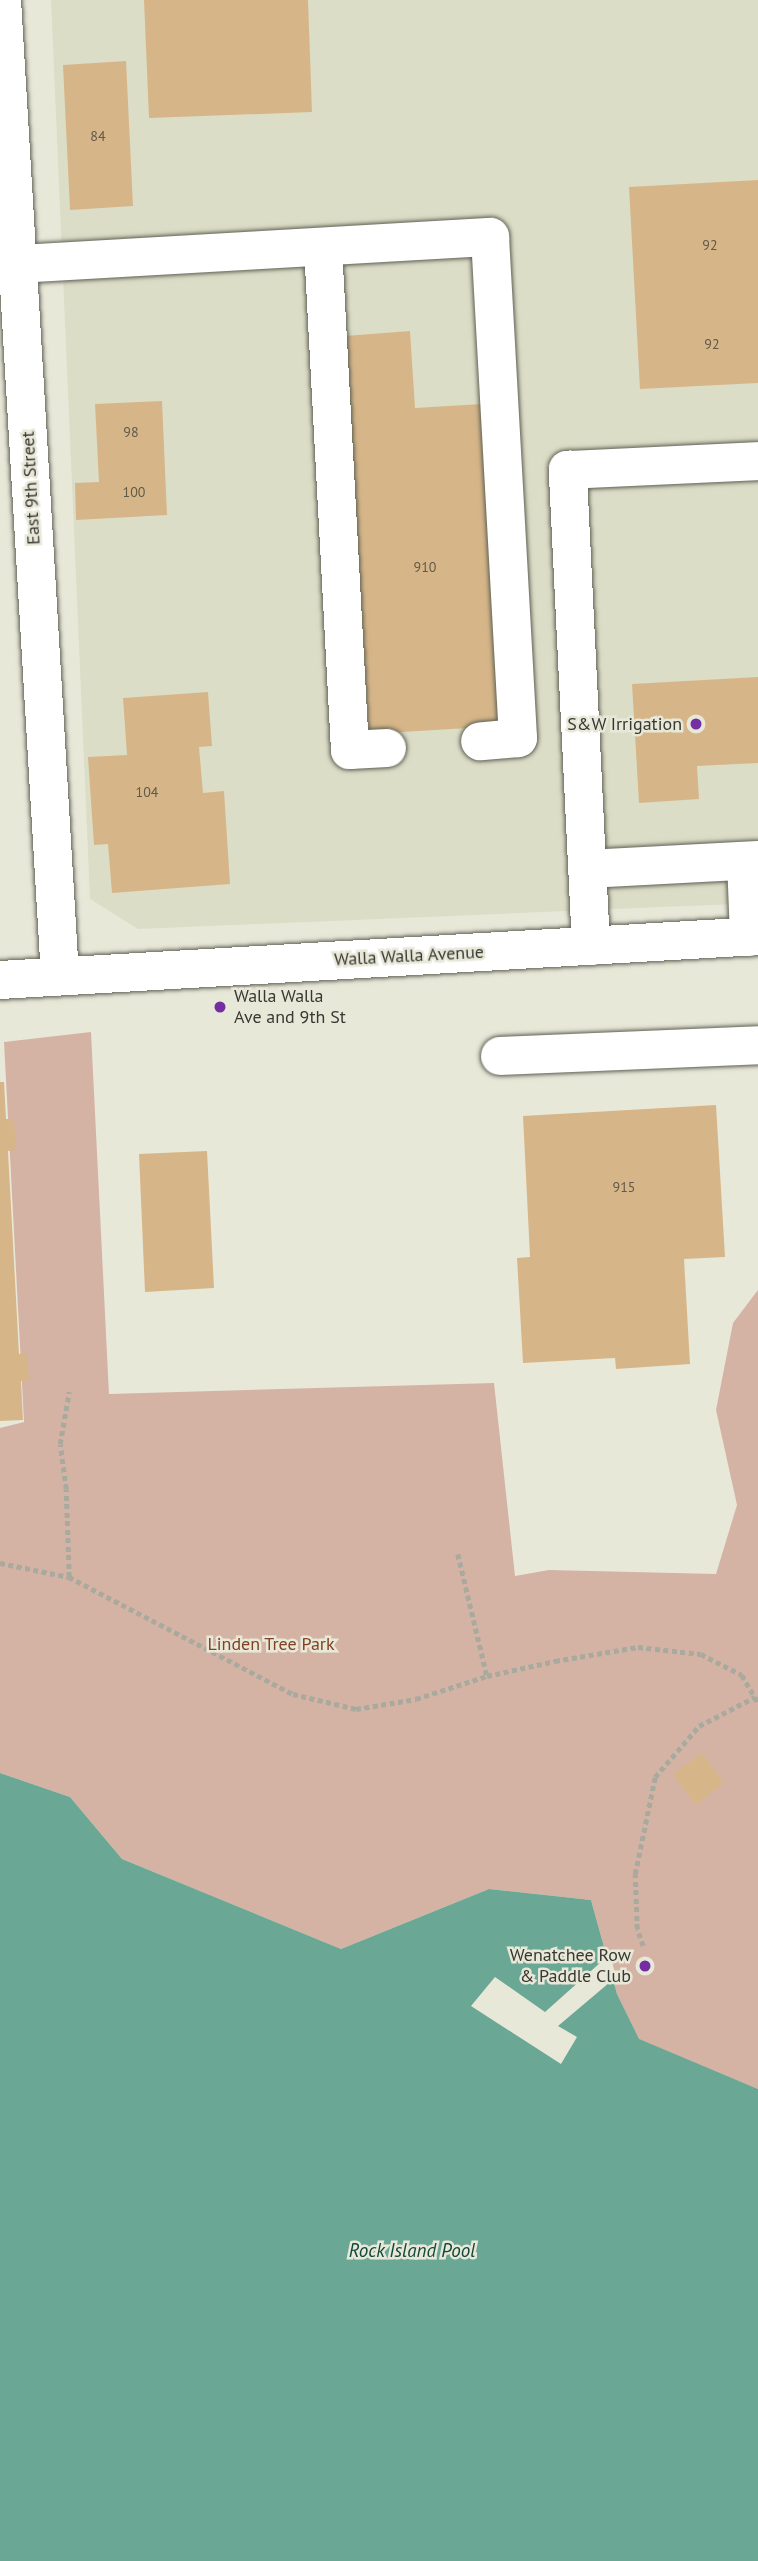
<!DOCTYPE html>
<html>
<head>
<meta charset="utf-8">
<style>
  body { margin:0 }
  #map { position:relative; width:758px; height:2561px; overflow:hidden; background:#e8e8d9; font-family:"PT Sans",sans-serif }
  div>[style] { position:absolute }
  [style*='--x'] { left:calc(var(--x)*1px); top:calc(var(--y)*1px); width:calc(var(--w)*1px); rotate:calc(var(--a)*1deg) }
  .built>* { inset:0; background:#dcddc7 }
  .green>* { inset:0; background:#d4b3a5 }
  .water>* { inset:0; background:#6aa794 }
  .pier>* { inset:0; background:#e8e8d9 }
  .building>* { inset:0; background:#d6b689 }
  .path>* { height:4.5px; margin-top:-2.25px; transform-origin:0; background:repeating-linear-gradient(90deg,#a9a99d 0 5px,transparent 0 8.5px) }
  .roads { filter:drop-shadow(0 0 2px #606154) drop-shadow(0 0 2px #606154) }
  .minor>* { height:38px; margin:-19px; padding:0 19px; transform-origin:19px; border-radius:19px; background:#fff }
  .dots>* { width:19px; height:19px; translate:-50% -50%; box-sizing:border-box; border:4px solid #e8e8d9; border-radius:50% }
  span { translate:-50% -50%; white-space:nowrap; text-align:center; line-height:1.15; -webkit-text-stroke:5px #e8e8d9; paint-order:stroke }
  .number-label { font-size:14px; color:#605848 }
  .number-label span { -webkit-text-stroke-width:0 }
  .street-label { font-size:18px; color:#383832 }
  .poi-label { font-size:18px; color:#383832 }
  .right { translate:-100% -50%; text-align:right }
  .left { translate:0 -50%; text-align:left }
  .park-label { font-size:18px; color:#824121 }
  .water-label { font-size:19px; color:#12483a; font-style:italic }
</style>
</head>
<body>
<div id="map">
  <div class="built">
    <div style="clip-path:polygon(51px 0,758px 0,758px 903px,138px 929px,90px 899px)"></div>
  </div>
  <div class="green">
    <div style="clip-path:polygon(91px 1032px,109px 1394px,494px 1383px,515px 1576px,549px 1570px,716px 1574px,737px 1505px,716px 1410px,733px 1323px,758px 1290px,758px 2089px,639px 2040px,617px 1994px,591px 1900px,489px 1889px,341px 1949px,122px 1859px,70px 1797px,0 1773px,0 1428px,24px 1422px,4px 1042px)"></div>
  </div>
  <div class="water">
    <div style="clip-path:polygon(0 1773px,70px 1797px,122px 1859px,341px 1949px,489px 1889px,591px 1900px,617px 1994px,639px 2039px,758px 2089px,758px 2561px,0 2561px)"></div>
  </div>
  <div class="pier">
    <div style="clip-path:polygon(610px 1954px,616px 1977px,558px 2026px,577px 2037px,561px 2064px,471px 2006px,495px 1977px,545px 2012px)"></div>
  </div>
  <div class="building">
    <div style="clip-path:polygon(144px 0,308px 0,312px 112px,149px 118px)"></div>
    <div style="clip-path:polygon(126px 61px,133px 206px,70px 210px,63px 65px)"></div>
    <div style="clip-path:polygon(758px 180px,758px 383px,640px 389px,629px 187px)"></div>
    <div style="clip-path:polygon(410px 331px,415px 408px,482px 404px,501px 726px,369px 734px,345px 336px)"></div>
    <div style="clip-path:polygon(162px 401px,167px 515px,76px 520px,75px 483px,99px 482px,95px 404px)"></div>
    <div style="clip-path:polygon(758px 677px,758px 763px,697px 766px,699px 799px,639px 803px,632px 684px)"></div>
    <div style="clip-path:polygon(208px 692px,212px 746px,199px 747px,203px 793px,224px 791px,230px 884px,112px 893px,108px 844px,94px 845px,88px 757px,127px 755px,123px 698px)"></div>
    <div style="clip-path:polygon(0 1082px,4px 1082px,6px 1119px,14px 1119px,16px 1150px,8px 1151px,19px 1354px,27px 1353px,29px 1380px,21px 1381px,23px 1420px,0 1421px)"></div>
    <div style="clip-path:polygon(716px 1105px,725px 1257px,684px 1259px,690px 1364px,616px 1369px,615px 1358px,523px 1363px,517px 1258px,530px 1257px,523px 1116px)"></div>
    <div style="clip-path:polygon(207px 1151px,214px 1288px,145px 1292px,139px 1154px)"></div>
    <div style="clip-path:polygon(702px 1753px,724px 1783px,696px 1805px,673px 1774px)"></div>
  </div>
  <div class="path">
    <div style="--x:458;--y:1554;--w:125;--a:76.6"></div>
    <div style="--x:0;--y:1563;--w:70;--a:11.5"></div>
    <div style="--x:69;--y:1577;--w:253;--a:27.6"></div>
    <div style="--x:293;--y:1694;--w:65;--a:13.4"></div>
    <div style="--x:356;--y:1709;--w:61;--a:-9.5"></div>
    <div style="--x:416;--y:1699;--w:75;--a:-17.9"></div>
    <div style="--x:487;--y:1676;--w:70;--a:-12.4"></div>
    <div style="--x:555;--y:1661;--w:84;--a:-9.6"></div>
    <div style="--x:638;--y:1647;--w:63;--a:6.3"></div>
    <div style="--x:701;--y:1654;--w:46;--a:27.1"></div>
    <div style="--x:742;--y:1675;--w:32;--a:60"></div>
    <div style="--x:69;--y:1577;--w:88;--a:-92"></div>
    <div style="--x:66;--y:1489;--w:45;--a:-97.6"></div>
    <div style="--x:60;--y:1444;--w:53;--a:-80.2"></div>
    <div style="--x:643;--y:1946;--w:18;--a:-109"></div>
    <div style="--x:637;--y:1929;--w:55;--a:-92.1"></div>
    <div style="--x:635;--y:1874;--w:99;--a:-78.3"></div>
    <div style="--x:655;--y:1777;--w:67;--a:-49.2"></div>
    <div style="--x:699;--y:1726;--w:63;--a:-27.4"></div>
  </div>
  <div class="roads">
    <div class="minor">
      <div style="--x:2;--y:0;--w:977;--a:86.6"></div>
      <div style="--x:323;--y:247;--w:504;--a:86.93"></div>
      <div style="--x:350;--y:750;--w:37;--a:-3"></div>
      <div style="--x:18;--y:264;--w:473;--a:-3.3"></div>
      <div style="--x:490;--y:237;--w:502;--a:86.8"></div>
      <div style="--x:518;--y:738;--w:38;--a:175"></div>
      <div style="--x:746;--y:861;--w:76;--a:87.7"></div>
      <div style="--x:587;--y:869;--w:171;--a:-3"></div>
      <div style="--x:591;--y:946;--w:477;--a:-92.8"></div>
      <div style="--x:568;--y:470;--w:190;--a:-2.7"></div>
      <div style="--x:0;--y:980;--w:759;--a:-3.32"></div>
      <div style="--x:500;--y:1056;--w:258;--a:-2.4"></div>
    </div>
  </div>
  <div class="dots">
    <div style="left:696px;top:724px;background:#752ea1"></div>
    <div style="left:220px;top:1007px;background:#752ea1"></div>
    <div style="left:645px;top:1966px;background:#752ea1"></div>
  </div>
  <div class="number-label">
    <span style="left:98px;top:136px">84</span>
    <span style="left:710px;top:245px">92</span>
    <span style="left:712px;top:344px">92</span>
    <span style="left:131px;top:432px">98</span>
    <span style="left:134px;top:492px">100</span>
    <span style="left:425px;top:567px">910</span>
    <span style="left:147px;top:792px">104</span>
    <span style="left:624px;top:1187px">915</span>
  </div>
  <div class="street-label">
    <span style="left:31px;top:488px;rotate:-93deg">East 9th Street</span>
    <span style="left:409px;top:956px;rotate:-3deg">Walla Walla Avenue</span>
  </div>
  <div class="poi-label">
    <span class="right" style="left:682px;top:724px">S&amp;W Irrigation</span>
    <span class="left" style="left:234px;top:1007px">Walla Walla<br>Ave and 9th St</span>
    <span class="right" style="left:631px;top:1966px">Wenatchee Row<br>&amp; Paddle Club</span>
  </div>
  <div class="park-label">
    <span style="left:271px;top:1644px">Linden Tree Park</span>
  </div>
  <div class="water-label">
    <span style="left:412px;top:2251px">Rock Island Pool</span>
  </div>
</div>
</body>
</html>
